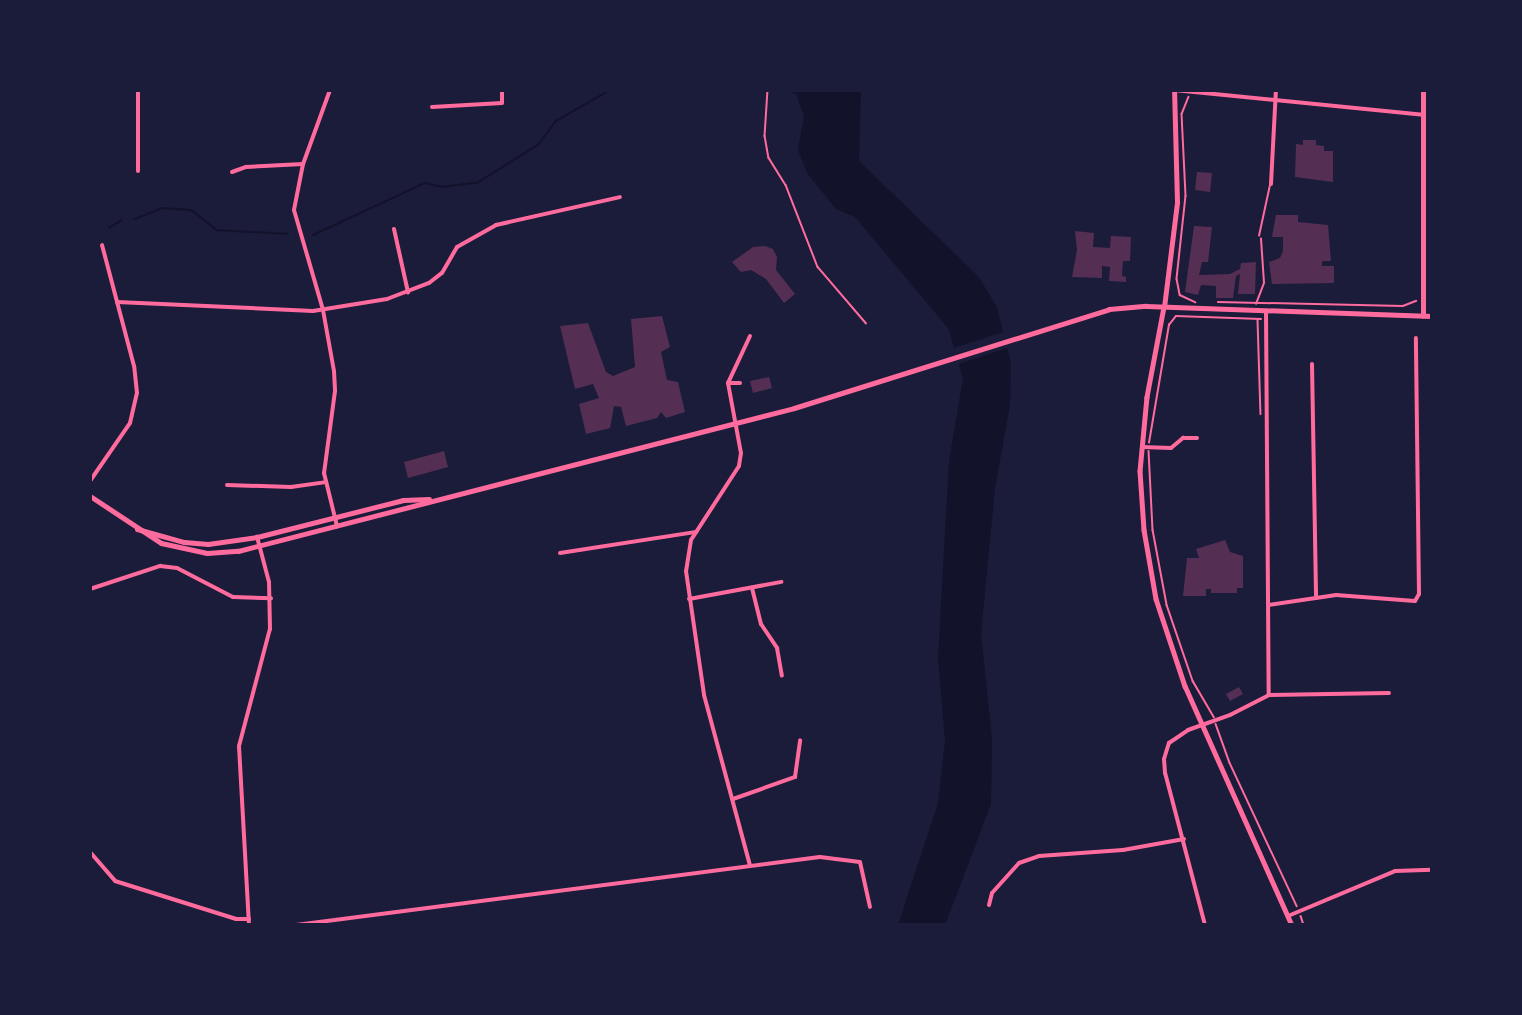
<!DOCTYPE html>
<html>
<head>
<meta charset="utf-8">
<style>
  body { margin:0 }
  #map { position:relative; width:1522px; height:1015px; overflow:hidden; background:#1b1b3a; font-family:"DejaVu Sans",sans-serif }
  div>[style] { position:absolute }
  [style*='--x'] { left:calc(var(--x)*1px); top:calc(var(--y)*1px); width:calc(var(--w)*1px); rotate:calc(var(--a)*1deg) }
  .water>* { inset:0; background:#12122b }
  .pier>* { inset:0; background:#1b1b3a }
  .stream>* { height:2px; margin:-1px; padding:0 1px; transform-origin:1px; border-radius:1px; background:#12122b }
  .building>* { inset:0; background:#542f53 }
  .path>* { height:1.5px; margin:-0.75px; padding:0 0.75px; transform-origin:0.75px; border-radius:0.75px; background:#ff6b9d }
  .service>* { height:1.5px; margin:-0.75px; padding:0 0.75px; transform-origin:0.75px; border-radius:0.75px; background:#ff6b9d }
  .minor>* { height:4px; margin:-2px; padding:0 2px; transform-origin:2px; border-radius:2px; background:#ff6b9d }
  .tertiary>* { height:4.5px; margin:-2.25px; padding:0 2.25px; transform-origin:2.25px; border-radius:2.25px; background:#ff6b9d }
  .secondary>* { height:5px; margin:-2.5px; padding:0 2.5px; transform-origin:2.5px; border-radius:2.5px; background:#ff6b9d }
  span { translate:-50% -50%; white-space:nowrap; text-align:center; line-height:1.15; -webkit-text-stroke:4.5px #1b1b3a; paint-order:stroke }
  .frame { position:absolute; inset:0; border:92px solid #1b1b3a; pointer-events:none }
</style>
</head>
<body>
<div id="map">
  <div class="water">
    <div style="clip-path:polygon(786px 90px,861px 90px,859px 161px,978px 276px,997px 307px,1011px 364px,1010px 405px,995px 488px,981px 634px,992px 739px,991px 804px,945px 925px,898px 925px,938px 803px,945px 741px,938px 658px,949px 461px,963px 378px,948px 328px,855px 217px,836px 209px,807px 173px,798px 150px,804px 116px,796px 94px)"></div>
  </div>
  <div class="pier">
    <div style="clip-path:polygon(1006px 331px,1010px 347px,956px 365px,951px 349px)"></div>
  </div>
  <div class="stream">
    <div style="--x:135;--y:219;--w:29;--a:-22"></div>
    <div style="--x:162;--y:208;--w:29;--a:4"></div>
    <div style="--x:191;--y:210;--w:33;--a:38"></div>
    <div style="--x:217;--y:230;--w:71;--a:3.2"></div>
    <div style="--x:109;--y:228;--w:15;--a:-32"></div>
    <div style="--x:313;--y:235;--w:123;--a:-24.9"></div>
    <div style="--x:425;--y:183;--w:17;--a:13"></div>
    <div style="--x:442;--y:187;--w:35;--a:-7"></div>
    <div style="--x:477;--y:183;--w:73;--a:-32.2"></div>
    <div style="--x:539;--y:144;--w:29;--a:-54"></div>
    <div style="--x:556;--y:121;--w:62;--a:-29.9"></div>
  </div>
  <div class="building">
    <div style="clip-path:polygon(1303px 140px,1316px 140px,1316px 145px,1324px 146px,1324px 151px,1333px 151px,1333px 182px,1295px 177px,1296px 144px,1303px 145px)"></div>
    <div style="clip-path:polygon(1197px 172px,1212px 173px,1210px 192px,1195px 190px)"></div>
    <div style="clip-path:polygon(1276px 215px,1298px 215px,1298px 222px,1328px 225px,1331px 261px,1322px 261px,1322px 266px,1334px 266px,1334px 283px,1272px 284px,1269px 262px,1280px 258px,1283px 251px,1283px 237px,1272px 237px)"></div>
    <div style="clip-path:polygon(1194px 226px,1212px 227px,1208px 262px,1202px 262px,1199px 275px,1230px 274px,1240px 269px,1241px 263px,1256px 262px,1255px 294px,1238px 294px,1240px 274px,1236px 276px,1233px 298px,1216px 298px,1216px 286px,1201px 285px,1198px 295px,1185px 292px)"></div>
    <div style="clip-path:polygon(1075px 231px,1094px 233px,1093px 247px,1110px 248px,1111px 236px,1131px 237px,1130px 261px,1123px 261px,1122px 276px,1126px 277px,1126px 282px,1109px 281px,1110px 267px,1102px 266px,1102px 278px,1072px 277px,1077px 250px)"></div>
    <div style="clip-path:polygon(765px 246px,773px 249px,777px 257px,776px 270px,795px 294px,784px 303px,766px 279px,751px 270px,741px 272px,732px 262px,753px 247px)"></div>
    <div style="clip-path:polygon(662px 316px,670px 347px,661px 352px,667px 380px,678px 382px,685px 412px,666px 418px,661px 412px,657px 418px,626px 426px,621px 407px,614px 406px,610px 428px,586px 434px,579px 404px,599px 398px,593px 384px,575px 389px,560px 326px,588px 323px,606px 372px,613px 376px,635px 367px,631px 319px)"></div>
    <div style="clip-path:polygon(769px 377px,772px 388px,753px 393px,750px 381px)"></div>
    <div style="clip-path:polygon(444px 451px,448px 467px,408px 478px,404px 462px)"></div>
    <div style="clip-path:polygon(1225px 540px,1230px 552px,1243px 556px,1243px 588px,1237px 588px,1237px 593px,1211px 593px,1211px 589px,1206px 589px,1206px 596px,1183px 596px,1187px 558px,1199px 558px,1196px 549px)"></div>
    <div style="clip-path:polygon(1239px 687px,1243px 694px,1230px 701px,1226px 694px)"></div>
  </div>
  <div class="path">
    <div style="--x:768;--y:90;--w:46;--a:93.7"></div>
    <div style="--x:765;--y:136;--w:22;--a:80"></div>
    <div style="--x:769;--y:158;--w:32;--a:58"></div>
    <div style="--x:786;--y:185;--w:88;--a:68.7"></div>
    <div style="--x:818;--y:267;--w:74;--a:49.4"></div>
    <div style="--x:1189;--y:97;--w:18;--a:112"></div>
    <div style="--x:1182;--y:114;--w:82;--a:87.2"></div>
    <div style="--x:1186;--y:196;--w:83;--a:96.2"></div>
    <div style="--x:1177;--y:279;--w:16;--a:79"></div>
    <div style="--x:1180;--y:295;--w:17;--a:25"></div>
    <div style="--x:1218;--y:302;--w:185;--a:1.2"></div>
    <div style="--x:1403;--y:306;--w:14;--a:-21"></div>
    <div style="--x:1256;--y:304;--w:22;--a:-69"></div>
    <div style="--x:1264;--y:283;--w:44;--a:-93.9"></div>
    <div style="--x:1258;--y:320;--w:94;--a:88.2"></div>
    <div style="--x:1149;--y:443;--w:120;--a:-80.4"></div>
    <div style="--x:1169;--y:325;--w:11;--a:-52"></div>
    <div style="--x:1176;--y:316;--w:85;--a:2"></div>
    <div style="--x:1149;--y:451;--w:79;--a:87.1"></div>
    <div style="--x:1153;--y:530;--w:76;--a:79.4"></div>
    <div style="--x:1167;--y:605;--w:80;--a:71.1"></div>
    <div style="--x:1193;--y:681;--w:42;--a:59.7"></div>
    <div style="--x:1216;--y:724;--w:41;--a:70.3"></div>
    <div style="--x:1230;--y:763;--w:158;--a:64.9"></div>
    <div style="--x:1301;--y:916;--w:9;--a:72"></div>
  </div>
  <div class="service">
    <div style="--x:1259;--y:236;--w:52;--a:-77.8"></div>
  </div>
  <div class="minor">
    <div style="--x:330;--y:90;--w:79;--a:110"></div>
    <div style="--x:303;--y:164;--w:47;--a:101.1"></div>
    <div style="--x:294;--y:210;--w:104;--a:73.8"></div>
    <div style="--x:323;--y:310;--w:62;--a:79.8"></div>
    <div style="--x:334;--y:371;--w:20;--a:87"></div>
    <div style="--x:335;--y:391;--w:83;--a:97.6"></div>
    <div style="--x:324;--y:473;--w:55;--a:76.2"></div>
    <div style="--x:1174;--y:90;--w:250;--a:5.7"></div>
    <div style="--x:432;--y:107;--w:70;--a:-3.3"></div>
    <div style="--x:502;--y:103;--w:13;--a:-90"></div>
    <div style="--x:138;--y:171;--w:81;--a:-90"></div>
    <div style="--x:232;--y:172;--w:15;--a:-20"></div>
    <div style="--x:246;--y:167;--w:57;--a:-3"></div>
    <div style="--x:1271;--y:184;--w:94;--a:-87"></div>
    <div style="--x:394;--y:229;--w:65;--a:77.5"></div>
    <div style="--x:117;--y:302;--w:196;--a:2.6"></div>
    <div style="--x:313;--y:311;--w:75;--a:-9.2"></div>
    <div style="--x:387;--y:299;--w:45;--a:-20.9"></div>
    <div style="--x:429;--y:283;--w:16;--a:-38"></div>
    <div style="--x:442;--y:273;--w:30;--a:-60"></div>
    <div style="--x:457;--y:247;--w:45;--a:-29.4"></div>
    <div style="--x:496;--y:225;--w:127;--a:-12.7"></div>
    <div style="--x:1266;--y:311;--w:384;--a:89.6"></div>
    <div style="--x:750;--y:336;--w:52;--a:115.1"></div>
    <div style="--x:728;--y:383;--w:71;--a:79.5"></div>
    <div style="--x:741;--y:453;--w:13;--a:99"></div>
    <div style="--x:739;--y:466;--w:88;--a:123"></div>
    <div style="--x:691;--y:540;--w:31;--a:99"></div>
    <div style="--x:686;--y:571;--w:125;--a:81.7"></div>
    <div style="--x:704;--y:695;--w:177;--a:74.9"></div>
    <div style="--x:1312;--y:364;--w:234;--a:89"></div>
    <div style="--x:728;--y:383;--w:12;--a:0"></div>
    <div style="--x:1142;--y:447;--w:29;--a:2"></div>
    <div style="--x:1171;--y:448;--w:16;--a:-40"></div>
    <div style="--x:1183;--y:438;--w:14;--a:0"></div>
    <div style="--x:90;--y:481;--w:70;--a:-55.4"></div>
    <div style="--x:130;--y:423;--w:31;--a:-77"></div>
    <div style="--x:137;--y:393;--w:27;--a:-96"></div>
    <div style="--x:134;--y:366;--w:125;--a:-104.8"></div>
    <div style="--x:227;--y:485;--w:64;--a:1.8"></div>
    <div style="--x:291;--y:487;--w:35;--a:-8"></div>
    <div style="--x:560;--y:553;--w:138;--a:-8.8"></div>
    <div style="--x:752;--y:588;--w:37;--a:76"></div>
    <div style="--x:761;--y:624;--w:29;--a:56"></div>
    <div style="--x:777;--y:648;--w:28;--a:80"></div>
    <div style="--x:90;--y:589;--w:74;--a:-18.2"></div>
    <div style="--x:160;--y:566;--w:17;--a:7"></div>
    <div style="--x:177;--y:568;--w:63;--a:27.4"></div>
    <div style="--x:233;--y:597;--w:38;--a:2"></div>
    <div style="--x:689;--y:599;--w:94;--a:-10.5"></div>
    <div style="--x:1269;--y:605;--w:68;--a:-8.5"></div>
    <div style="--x:1336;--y:595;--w:79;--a:4.3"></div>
    <div style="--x:1415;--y:601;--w:8;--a:-60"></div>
    <div style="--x:1419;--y:594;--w:256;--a:-90.7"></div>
    <div style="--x:733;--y:799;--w:66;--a:-19.5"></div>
    <div style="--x:795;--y:777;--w:37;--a:-82"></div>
    <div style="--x:90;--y:852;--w:38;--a:49"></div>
    <div style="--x:115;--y:881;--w:127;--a:17.4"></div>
    <div style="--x:236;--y:919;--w:13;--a:0"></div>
    <div style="--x:989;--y:905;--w:12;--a:-76"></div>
    <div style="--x:992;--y:893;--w:40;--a:-48"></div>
    <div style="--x:1019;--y:863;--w:21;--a:-19"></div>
    <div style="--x:1039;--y:856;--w:84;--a:-4.1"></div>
    <div style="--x:1123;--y:850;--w:62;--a:-10.2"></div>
    <div style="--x:1288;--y:916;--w:116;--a:-22.8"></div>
    <div style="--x:1395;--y:871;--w:37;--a:-2"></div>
    <div style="--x:249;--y:925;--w:179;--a:-93.2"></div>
    <div style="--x:239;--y:746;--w:121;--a:-75.2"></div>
    <div style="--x:270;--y:629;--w:47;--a:-91.2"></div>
    <div style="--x:269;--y:582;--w:47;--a:-104.9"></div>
    <div style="--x:296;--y:925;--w:528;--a:-7.39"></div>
    <div style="--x:820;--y:857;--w:40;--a:7.1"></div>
    <div style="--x:860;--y:862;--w:46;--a:77.5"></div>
    <div style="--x:1205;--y:925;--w:157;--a:-104.7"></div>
    <div style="--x:1165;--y:773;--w:14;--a:-94"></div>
    <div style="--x:1164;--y:759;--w:17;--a:-73"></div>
    <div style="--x:1169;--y:743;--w:23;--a:-34"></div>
    <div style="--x:1188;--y:730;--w:45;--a:-19.7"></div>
    <div style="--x:1230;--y:715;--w:44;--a:-27.1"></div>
    <div style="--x:1269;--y:695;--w:120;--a:-1"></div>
  </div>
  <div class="tertiary">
    <div style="--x:1164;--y:307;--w:92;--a:100.7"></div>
    <div style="--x:1147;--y:397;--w:74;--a:95.4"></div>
    <div style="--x:1140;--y:471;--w:59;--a:86.1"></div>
    <div style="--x:1144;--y:530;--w:70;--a:80.1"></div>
    <div style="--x:1156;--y:599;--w:92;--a:71.6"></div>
    <div style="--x:1185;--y:686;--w:262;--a:65.9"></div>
    <div style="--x:1423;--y:316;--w:226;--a:-90"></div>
  </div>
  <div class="secondary">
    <div style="--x:1164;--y:307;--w:106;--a:-82.9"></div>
    <div style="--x:1177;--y:202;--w:112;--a:-91.5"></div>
    <div style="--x:90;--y:496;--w:85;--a:33.5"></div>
    <div style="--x:161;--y:543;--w:47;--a:12.3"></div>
    <div style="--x:207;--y:553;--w:31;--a:-4"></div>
    <div style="--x:238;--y:551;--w:574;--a:-14.42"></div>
    <div style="--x:794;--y:408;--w:330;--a:-17.4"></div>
    <div style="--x:1109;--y:309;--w:37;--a:-5"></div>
    <div style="--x:1146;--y:306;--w:286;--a:2"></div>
    <div style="--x:137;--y:529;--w:49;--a:15.5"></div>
    <div style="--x:184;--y:542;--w:24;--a:5"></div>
    <div style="--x:208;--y:544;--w:49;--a:-8.1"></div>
    <div style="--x:257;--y:537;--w:151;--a:-14.2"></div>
    <div style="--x:403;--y:500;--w:26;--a:-2"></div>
  </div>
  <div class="frame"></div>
</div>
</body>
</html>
